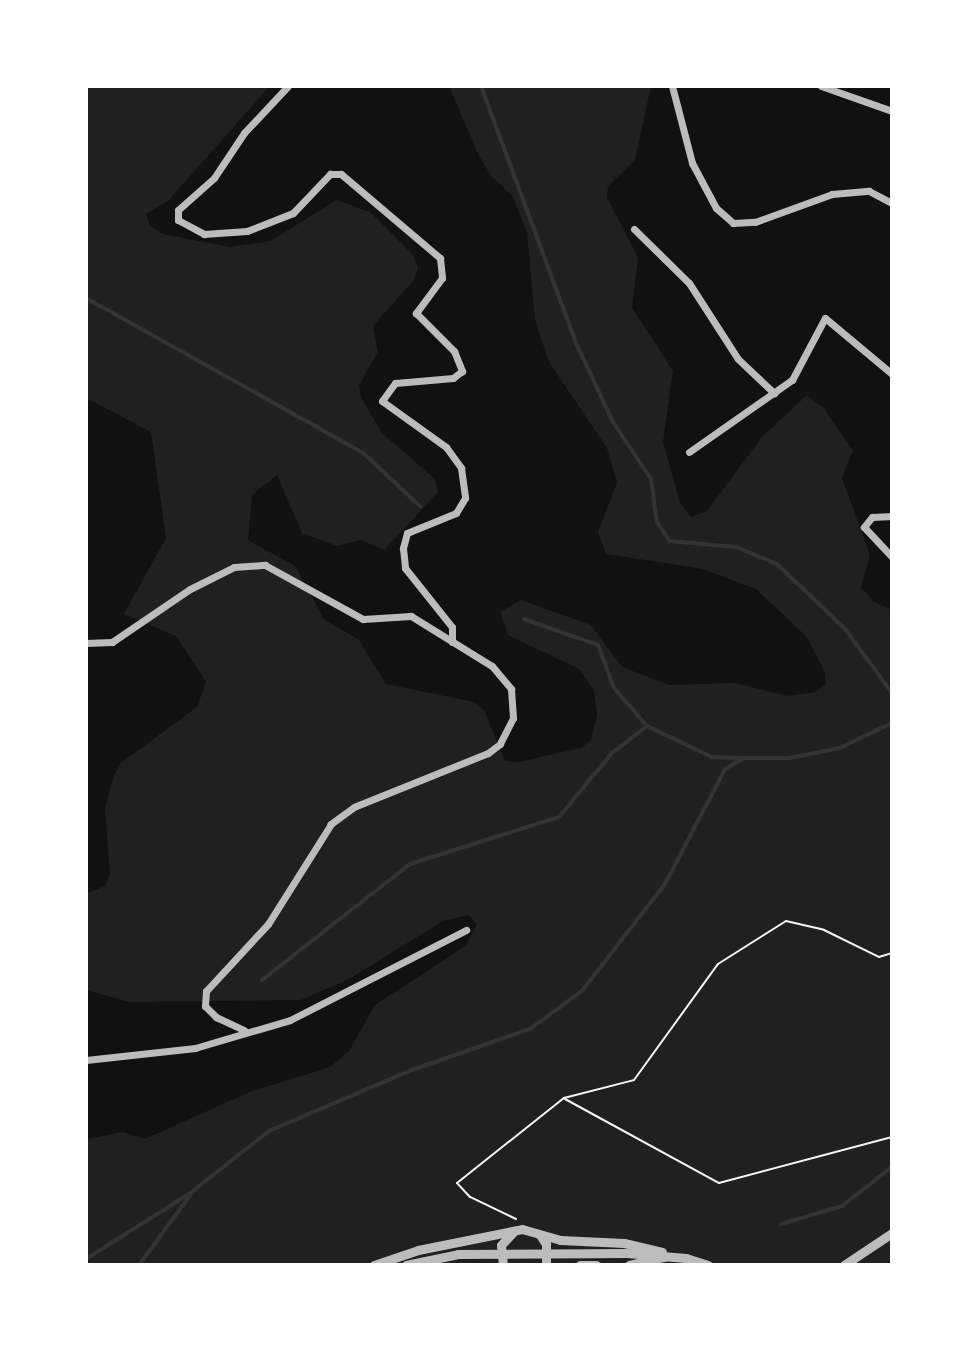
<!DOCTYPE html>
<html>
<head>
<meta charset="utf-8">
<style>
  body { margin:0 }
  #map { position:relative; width:978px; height:1351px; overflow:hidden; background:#111; font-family:Cabin,sans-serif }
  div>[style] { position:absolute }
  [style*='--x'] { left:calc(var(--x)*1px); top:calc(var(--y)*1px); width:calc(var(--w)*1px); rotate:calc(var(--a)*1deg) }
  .green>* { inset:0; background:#202020 }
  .stream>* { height:4px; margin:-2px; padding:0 2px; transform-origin:2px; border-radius:2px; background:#333 }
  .path>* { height:2px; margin:-1px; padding:0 1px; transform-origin:1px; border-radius:1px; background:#f5f5f5 }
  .minor>* { height:7px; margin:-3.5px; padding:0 3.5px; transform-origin:3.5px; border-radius:3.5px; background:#bcbcbc }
  .tertiary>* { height:9px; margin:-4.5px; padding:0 4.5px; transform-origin:4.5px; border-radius:4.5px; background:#bcbcbc }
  span { translate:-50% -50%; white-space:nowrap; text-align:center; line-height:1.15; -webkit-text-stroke:7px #fff; paint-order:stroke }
  .frame { position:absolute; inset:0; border:88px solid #fff; pointer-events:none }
</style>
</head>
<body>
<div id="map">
  <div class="green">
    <div style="clip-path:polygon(86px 86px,270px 86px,168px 201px,146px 214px,150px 226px,163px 234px,230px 247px,271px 241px,336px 200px,370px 212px,413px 255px,418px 268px,414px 280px,373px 326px,378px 352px,359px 385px,361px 398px,383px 434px,435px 479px,438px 492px,384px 550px,361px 540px,337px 546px,302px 533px,277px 475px,252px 495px,248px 540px,295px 566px,324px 619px,359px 640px,386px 684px,474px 702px,484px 710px,505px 761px,518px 762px,581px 748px,591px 740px,597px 715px,594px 690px,579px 669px,508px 635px,500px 612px,521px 600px,591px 625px,622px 667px,669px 685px,735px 683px,787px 696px,816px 692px,826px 684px,825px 672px,806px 636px,756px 589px,703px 569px,606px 554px,598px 532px,617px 483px,607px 448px,549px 362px,535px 320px,527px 232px,512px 195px,492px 177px,478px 154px,449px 86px,651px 86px,635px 160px,608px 186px,607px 198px,638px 257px,632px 308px,673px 371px,663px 442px,680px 503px,691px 517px,707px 511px,762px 437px,807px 395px,824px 409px,853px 450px,842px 478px,870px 555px,861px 587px,873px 601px,892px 610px,892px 1260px,884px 1265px,86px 1265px,86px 1139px,123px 1132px,145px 1139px,252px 1091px,330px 1067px,349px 1051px,375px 1005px,465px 946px,477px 925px,469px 915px,443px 921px,349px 979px,301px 1000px,129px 1002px,86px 990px,86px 894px,105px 886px,110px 874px,105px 808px,114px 775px,121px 763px,197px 707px,206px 682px,176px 636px,124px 614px,166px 538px,151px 432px,86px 398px)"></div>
  </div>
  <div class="stream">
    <div style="--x:481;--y:86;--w:274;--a:69.7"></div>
    <div style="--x:576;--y:343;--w:87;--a:64.9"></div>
    <div style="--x:613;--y:422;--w:69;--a:56.3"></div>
    <div style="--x:651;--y:479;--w:43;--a:82.1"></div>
    <div style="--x:657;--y:522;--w:23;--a:56"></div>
    <div style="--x:670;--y:541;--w:66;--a:5.2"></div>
    <div style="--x:736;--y:547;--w:44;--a:22.5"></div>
    <div style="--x:777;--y:564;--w:94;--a:43.7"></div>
    <div style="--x:845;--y:629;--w:79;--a:53.7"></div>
    <div style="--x:86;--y:298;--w:317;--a:29.2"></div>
    <div style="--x:363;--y:453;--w:78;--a:42.9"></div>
    <div style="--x:524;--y:619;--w:78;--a:19.4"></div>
    <div style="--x:598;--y:645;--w:46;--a:69.6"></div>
    <div style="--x:614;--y:688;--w:49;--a:49.1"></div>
    <div style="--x:262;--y:980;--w:188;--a:-38.1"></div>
    <div style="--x:410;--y:864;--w:156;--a:-17.5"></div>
    <div style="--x:559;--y:817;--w:83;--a:-50.4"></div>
    <div style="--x:612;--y:753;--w:44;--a:-37.6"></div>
    <div style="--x:647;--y:726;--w:72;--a:25.5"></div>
    <div style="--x:712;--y:757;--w:29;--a:2"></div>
    <div style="--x:781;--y:1224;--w:64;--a:-16.4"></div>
    <div style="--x:842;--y:1206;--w:63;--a:-38"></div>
    <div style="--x:86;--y:1259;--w:125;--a:-32.3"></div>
    <div style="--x:139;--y:1265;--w:93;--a:-53.7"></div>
    <div style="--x:194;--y:1190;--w:95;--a:-38.2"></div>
    <div style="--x:269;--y:1131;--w:155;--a:-23.1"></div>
    <div style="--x:412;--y:1070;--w:125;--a:-19.2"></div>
    <div style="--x:530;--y:1029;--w:64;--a:-36.2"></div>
    <div style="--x:582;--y:991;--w:135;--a:-52.2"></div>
    <div style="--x:665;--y:884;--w:130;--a:-62.4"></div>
    <div style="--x:725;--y:769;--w:22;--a:-30"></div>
    <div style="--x:744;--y:758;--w:45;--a:0"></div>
    <div style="--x:789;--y:758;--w:52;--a:-11.1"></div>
    <div style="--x:840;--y:748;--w:58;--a:-25.7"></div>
  </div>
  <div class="path">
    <div style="--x:565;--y:1099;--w:175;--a:28.6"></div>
    <div style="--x:719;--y:1183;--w:179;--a:-14.9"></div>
    <div style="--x:516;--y:1219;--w:51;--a:-154.4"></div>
    <div style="--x:470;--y:1197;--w:19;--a:-133"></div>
    <div style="--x:457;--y:1183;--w:137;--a:-38.5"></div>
    <div style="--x:564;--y:1098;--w:72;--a:-14.4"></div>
    <div style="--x:634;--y:1080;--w:143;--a:-54.1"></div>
    <div style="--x:718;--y:964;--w:80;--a:-32.3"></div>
    <div style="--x:786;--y:921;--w:39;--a:13"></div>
    <div style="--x:824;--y:930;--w:61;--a:26.1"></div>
    <div style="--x:879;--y:957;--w:14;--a:-17"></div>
  </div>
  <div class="minor">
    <div style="--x:288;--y:86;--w:64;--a:133.1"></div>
    <div style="--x:244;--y:133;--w:54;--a:123.7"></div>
    <div style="--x:214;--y:178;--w:48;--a:138.4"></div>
    <div style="--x:178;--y:210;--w:10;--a:90"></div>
    <div style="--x:178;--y:220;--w:30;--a:28"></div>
    <div style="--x:204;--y:234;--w:43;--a:-4"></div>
    <div style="--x:247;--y:231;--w:49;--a:-21.4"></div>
    <div style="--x:293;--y:213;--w:54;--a:-46.5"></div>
    <div style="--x:330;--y:174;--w:11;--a:0"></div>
    <div style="--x:341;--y:174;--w:130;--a:40.3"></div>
    <div style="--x:440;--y:258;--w:20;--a:84"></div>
    <div style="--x:442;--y:278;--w:44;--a:126.6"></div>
    <div style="--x:416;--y:313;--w:54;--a:45"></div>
    <div style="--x:454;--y:351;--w:22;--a:68"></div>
    <div style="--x:462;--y:371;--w:11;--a:142"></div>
    <div style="--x:453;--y:378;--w:58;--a:175.1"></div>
    <div style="--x:395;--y:383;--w:22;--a:126"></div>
    <div style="--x:382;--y:401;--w:79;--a:35.7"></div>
    <div style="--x:446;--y:447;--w:26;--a:54"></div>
    <div style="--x:461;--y:468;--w:30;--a:82"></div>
    <div style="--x:465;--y:498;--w:17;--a:121"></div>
    <div style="--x:456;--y:513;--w:53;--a:157.8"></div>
    <div style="--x:407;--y:533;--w:16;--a:105"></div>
    <div style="--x:403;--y:548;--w:20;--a:84"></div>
    <div style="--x:405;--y:568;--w:75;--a:51.5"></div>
    <div style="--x:452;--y:627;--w:15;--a:90"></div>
    <div style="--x:672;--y:86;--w:80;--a:75.4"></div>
    <div style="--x:692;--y:163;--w:51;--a:61.9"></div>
    <div style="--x:716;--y:208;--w:23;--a:41"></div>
    <div style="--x:733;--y:223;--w:22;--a:-3"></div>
    <div style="--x:755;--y:222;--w:82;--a:-20"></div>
    <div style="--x:832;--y:194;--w:37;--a:-5"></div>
    <div style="--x:869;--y:191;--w:26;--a:28"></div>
    <div style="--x:821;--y:86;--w:75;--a:19.4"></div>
    <div style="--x:634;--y:229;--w:77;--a:44.5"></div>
    <div style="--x:689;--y:283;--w:90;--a:57.2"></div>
    <div style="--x:738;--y:359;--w:50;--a:43.4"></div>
    <div style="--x:689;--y:452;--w:126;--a:-35"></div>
    <div style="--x:792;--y:380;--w:70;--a:-62"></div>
    <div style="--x:825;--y:318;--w:87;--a:39.9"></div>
    <div style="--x:892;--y:516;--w:20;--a:177"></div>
    <div style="--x:872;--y:517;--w:13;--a:129"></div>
    <div style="--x:864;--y:527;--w:41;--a:47"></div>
    <div style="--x:86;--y:643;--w:26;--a:-2"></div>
    <div style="--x:112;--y:642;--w:94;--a:-34.2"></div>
    <div style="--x:190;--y:589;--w:49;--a:-26.6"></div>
    <div style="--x:234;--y:567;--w:31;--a:-4"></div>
    <div style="--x:265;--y:565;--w:112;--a:28.9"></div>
    <div style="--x:363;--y:619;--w:48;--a:-3.6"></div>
    <div style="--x:411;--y:616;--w:95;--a:31.7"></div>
    <div style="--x:492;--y:666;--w:30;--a:50"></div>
    <div style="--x:511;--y:689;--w:29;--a:86"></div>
    <div style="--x:513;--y:718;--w:29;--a:117"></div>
    <div style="--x:500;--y:744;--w:15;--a:143"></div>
    <div style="--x:488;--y:753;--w:144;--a:158.1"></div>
    <div style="--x:354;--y:807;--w:29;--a:144"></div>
    <div style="--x:331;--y:824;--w:118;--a:122.2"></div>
    <div style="--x:268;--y:924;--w:91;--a:132.8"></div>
    <div style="--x:206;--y:991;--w:15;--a:94"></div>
    <div style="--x:205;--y:1006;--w:16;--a:45"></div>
    <div style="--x:216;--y:1017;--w:31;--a:25"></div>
    <div style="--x:86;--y:1060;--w:110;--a:-6.3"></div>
    <div style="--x:195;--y:1048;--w:99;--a:-16.4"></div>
    <div style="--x:290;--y:1020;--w:198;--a:-27.1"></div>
  </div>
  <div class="tertiary">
    <div style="--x:540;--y:1235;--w:11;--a:56"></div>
    <div style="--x:546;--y:1244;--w:21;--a:90"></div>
    <div style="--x:374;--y:1265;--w:46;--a:-18.8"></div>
    <div style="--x:418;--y:1250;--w:106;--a:-11.4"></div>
    <div style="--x:522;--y:1229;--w:40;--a:16"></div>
    <div style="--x:560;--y:1240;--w:64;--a:2.7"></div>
    <div style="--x:624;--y:1243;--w:39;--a:13"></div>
    <div style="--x:406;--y:1265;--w:53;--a:-11.9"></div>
    <div style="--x:458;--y:1254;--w:169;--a:-0.3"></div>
    <div style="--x:627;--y:1253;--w:59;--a:4.8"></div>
    <div style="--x:686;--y:1258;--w:23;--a:18"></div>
    <div style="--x:503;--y:1265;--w:20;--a:-96"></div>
    <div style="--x:501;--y:1245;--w:18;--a:-47"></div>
    <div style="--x:580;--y:1265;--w:16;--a:0"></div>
    <div style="--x:629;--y:1265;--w:37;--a:-13"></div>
    <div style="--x:844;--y:1265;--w:58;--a:-33.7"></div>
  </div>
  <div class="frame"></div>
</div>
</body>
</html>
